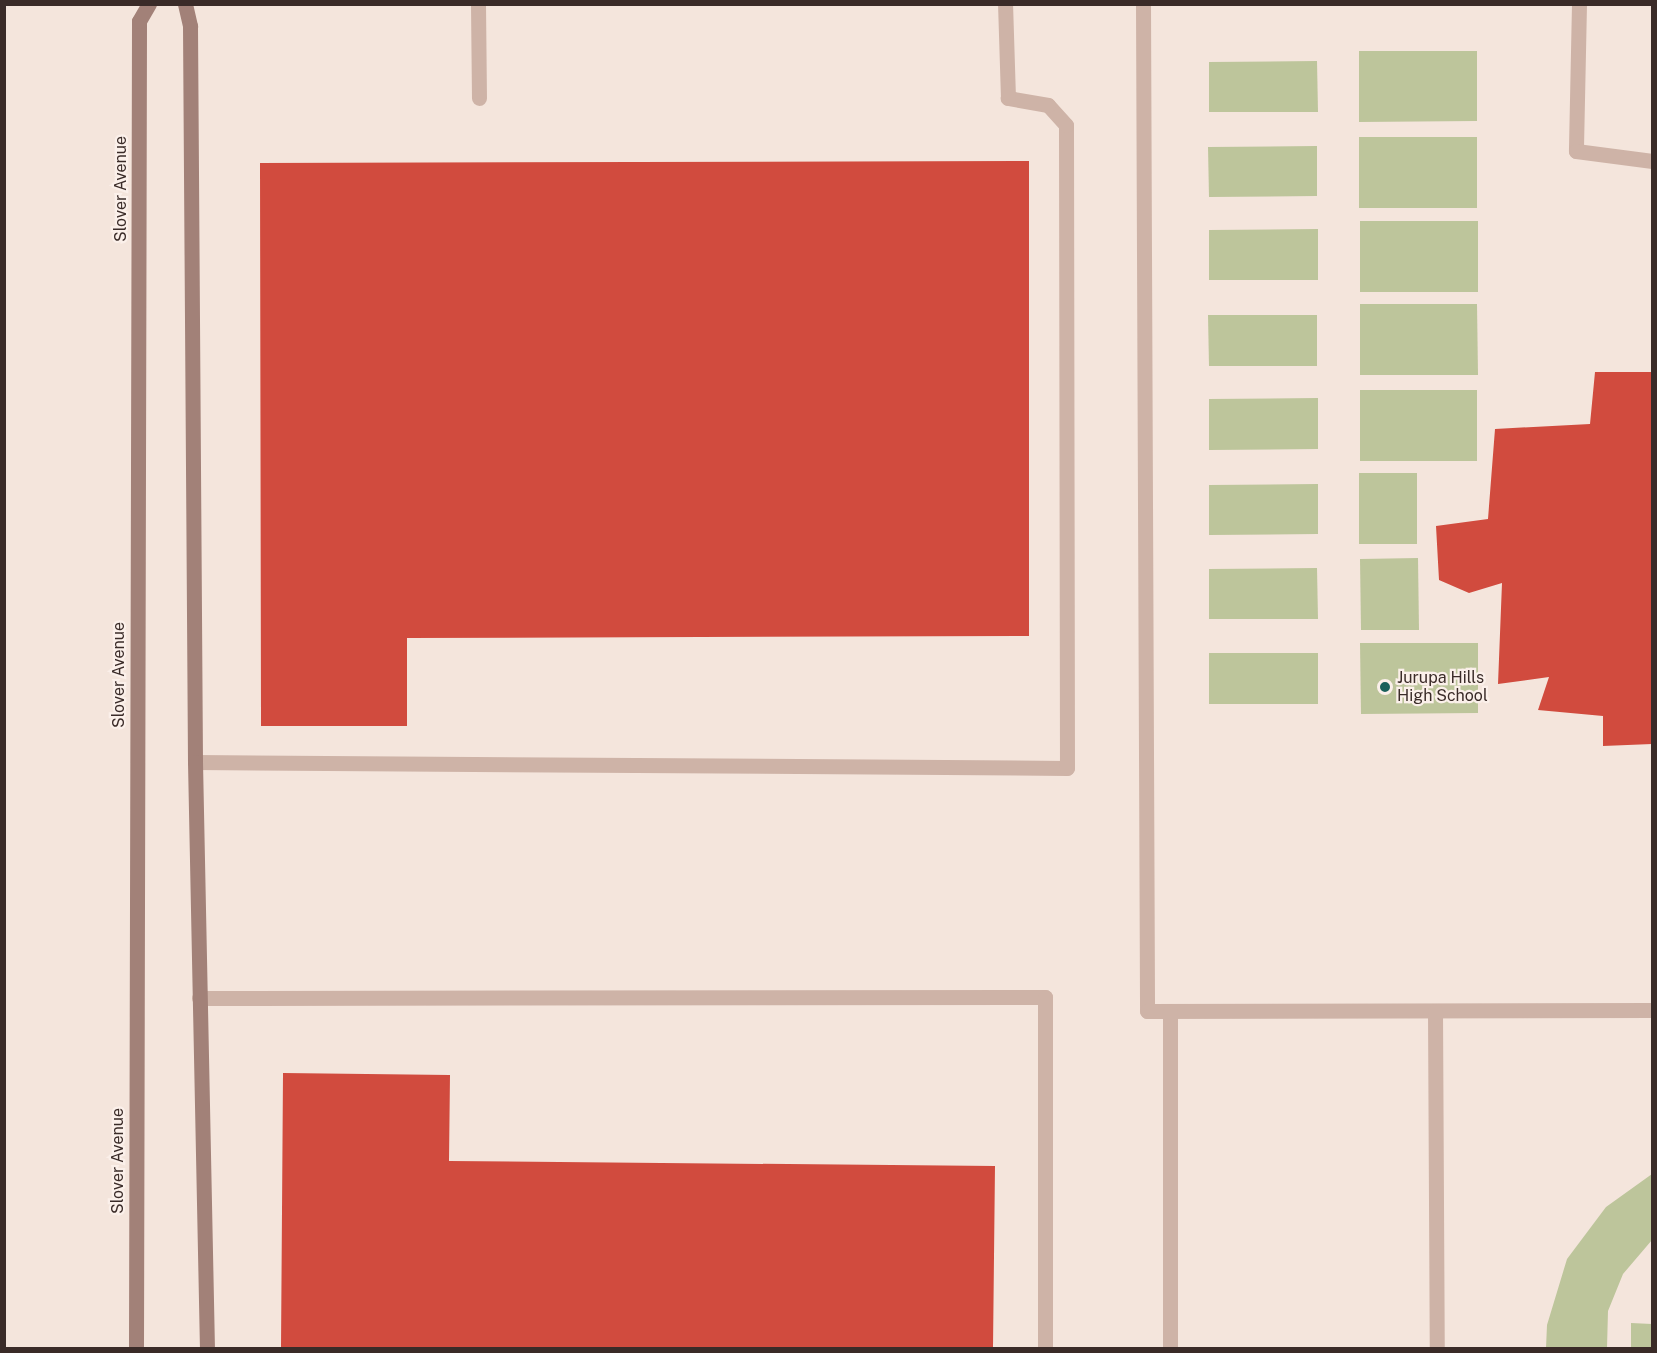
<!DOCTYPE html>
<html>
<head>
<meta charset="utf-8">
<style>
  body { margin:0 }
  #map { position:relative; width:1657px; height:1353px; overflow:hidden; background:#f4e5dc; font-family:"Public Sans",sans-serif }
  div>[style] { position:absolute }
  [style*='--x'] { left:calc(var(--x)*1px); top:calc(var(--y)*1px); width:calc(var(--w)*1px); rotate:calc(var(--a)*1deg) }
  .green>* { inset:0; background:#bdc59b }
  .building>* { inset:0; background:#d14b3e }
  .service>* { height:15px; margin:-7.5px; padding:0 7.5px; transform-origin:7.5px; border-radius:7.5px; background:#ceb3a7 }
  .secondary>* { height:15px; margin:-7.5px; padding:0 7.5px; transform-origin:7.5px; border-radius:7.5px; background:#a28178 }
  .dots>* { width:16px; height:16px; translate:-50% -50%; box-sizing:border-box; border:3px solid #fbf0ea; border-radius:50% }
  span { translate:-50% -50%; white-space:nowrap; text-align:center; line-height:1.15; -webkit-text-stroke:4.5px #fbf0ea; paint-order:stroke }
  .street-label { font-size:16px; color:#3a2b28 }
  .poi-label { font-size:16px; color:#3a2b28 }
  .left { translate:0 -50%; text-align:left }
  .frame { position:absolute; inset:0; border:6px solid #3a2b28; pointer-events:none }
</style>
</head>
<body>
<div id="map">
  <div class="green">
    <div style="clip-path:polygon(1359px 51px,1477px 51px,1477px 121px,1359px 122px)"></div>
    <div style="clip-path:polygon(1317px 61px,1318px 112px,1209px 112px,1209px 62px)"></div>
    <div style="clip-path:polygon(1359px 137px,1477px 137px,1477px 208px,1359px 208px)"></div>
    <div style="clip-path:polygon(1317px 146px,1317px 196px,1209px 197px,1208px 147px)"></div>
    <div style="clip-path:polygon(1360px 221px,1478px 221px,1478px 292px,1360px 292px)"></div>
    <div style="clip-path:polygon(1318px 229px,1318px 280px,1209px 280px,1209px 230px)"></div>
    <div style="clip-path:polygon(1360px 304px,1477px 304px,1478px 375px,1360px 375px)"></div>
    <div style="clip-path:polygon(1208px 315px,1317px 315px,1317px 366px,1209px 366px)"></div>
    <div style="clip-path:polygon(1360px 390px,1477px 390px,1477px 461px,1360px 461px)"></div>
    <div style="clip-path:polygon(1318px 398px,1318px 449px,1209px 450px,1209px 399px)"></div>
    <div style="clip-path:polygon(1359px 473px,1417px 473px,1417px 544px,1359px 544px)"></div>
    <div style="clip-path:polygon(1318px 484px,1318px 534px,1209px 535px,1209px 485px)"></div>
    <div style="clip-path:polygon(1418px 558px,1419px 630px,1361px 630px,1360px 559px)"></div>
    <div style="clip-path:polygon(1317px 568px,1318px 619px,1209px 619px,1209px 569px)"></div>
    <div style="clip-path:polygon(1360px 643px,1478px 643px,1478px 713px,1361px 714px)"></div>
    <div style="clip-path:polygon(1209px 653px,1318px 653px,1318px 704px,1209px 704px)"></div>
    <div style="clip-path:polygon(1652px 1174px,1652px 1240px,1623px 1274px,1608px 1311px,1607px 1348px,1546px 1348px,1547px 1325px,1567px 1259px,1606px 1207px)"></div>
    <div style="clip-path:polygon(1631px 1323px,1652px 1324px,1652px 1348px,1631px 1348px)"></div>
  </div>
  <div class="building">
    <div style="clip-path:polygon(1029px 161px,1029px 636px,407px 638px,407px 726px,261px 726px,260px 163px)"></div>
    <div style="clip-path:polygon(1595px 372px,1652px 372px,1652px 744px,1603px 746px,1603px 716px,1538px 710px,1549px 677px,1498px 684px,1502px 583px,1469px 593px,1439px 580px,1436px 526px,1488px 519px,1495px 429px,1590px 424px)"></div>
    <div style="clip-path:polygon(283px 1073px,450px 1075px,449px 1161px,995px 1166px,993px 1348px,281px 1348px)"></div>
  </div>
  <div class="service">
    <div style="--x:478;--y:4;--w:94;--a:89.4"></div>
    <div style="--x:1143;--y:4;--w:1007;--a:89.77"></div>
    <div style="--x:1147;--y:1011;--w:505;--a:-0.11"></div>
    <div style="--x:1579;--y:4;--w:147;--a:91.2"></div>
    <div style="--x:1576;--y:151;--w:77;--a:7.5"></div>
    <div style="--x:195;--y:762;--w:872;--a:0.39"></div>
    <div style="--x:1067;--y:768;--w:643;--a:-90.09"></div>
    <div style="--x:1066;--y:125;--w:27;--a:-132"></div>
    <div style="--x:1048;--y:105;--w:41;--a:-170.1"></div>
    <div style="--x:1008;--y:98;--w:94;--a:-91.8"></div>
    <div style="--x:199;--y:998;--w:846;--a:-0.07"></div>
    <div style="--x:1045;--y:997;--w:351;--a:90"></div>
    <div style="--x:1170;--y:1011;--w:337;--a:90"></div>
    <div style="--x:1435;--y:1011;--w:337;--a:89.7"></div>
  </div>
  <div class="secondary">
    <div style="--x:185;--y:4;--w:23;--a:77"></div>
    <div style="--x:190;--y:26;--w:736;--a:89.61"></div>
    <div style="--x:195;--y:762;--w:586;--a:88.83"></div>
    <div style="--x:136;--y:1348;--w:1327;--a:-89.87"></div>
    <div style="--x:139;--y:21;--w:20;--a:-60"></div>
  </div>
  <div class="dots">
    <div style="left:1385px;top:687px;background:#19605a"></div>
  </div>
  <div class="street-label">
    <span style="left:121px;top:189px;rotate:-90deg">Slover Avenue</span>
    <span style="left:119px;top:675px;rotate:-90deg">Slover Avenue</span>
    <span style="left:118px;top:1161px;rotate:-90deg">Slover Avenue</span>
  </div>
  <div class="poi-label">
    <span class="left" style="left:1397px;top:687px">Jurupa Hills<br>High School</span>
  </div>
  <div class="frame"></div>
</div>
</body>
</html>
